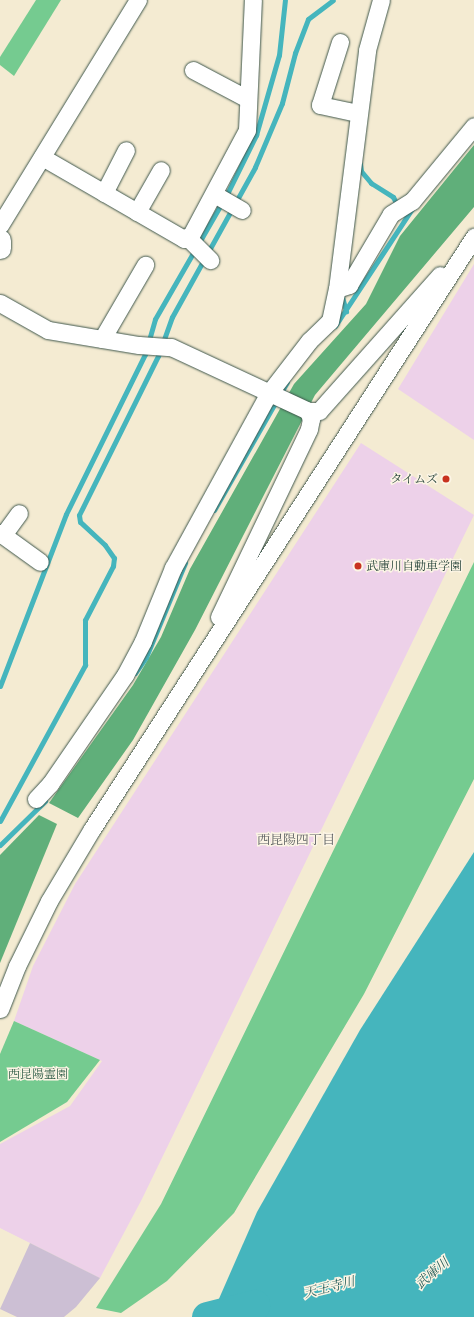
<!DOCTYPE html>
<html>
<head>
<meta charset="utf-8">
<style>
  body { margin:0 }
  #map { position:relative; width:474px; height:1317px; overflow:hidden; background:#f4ebd2; font-family:"Libre Caslon Text","Noto Serif JP",serif }
  div>[style] { position:absolute }
  [style*='--x'] { left:calc(var(--x)*1px); top:calc(var(--y)*1px); width:calc(var(--w)*1px); rotate:calc(var(--a)*1deg) }
  .built>* { inset:0; background:#edd1e9 }
  .industrial>* { inset:0; background:#ccbfd4 }
  .green>* { inset:0; background:#75cb90 }
  .forest>* { inset:0; background:#60af7a }
  .water>* { inset:0; background:#45b5bd }
  .stream>* { height:5px; margin:-2.5px; padding:0 2.5px; transform-origin:2.5px; border-radius:2.5px; background:#45b5bd }
  .river>* { height:31px; margin:-15.5px; padding:0 15.5px; transform-origin:15.5px; border-radius:15.5px; background:#45b5bd }
  .roads { filter:drop-shadow(0 0 1px #3f574c) drop-shadow(0 0 1px #3f574c) }
  .minor>* { height:17px; margin:-8.5px; padding:0 8.5px; transform-origin:8.5px; border-radius:8.5px; background:#fff }
  .tertiary>* { height:21px; margin:-10.5px; padding:0 10.5px; transform-origin:10.5px; border-radius:10.5px; background:#fff }
  .dots>* { width:11px; height:11px; translate:-50% -50%; box-sizing:border-box; border:2px solid #fcf5e5; border-radius:50% }
  span { translate:-50% -50%; white-space:nowrap; text-align:center; line-height:1.15; -webkit-text-stroke:3px #fcf5e5; paint-order:stroke }
  .poi-label { font-size:12px; color:#1f3d34 }
  .right { translate:-100% -50%; text-align:right }
  .left { translate:0 -50%; text-align:left }
  .park-label { font-size:12px; color:#34604b }
  .neighbourhood-label { font-size:13px; color:#5b5e61 }
  .water-label { font-size:13px; color:#2a615d; font-style:italic }
</style>
</head>
<body>
<div id="map">
  <div class="built">
    <div style="clip-path:polygon(474px 264px,474px 440px,398px 389px)"></div>
    <div style="clip-path:polygon(361px 443px,474px 515px,142px 1199px,100px 1278px,0 1228px,0 1144px,70px 1106px,102px 1061px,14px 1021px,33px 966px,75px 884px)"></div>
  </div>
  <div class="industrial">
    <div style="clip-path:polygon(30px 1243px,100px 1278px,76px 1307px,64px 1317px,17px 1317px,0 1309px)"></div>
  </div>
  <div class="green">
    <div style="clip-path:polygon(36px 0,61px 0,14px 76px,0 65px,0 57px)"></div>
    <div style="clip-path:polygon(474px 562px,474px 779px,364px 994px,234px 1213px,167px 1281px,121px 1313px,96px 1308px,161px 1204px)"></div>
    <div style="clip-path:polygon(14px 1021px,100px 1060px,67px 1102px,0 1142px,0 1054px)"></div>
  </div>
  <div class="forest">
    <div style="clip-path:polygon(474px 145px,474px 207px,315px 395px,195px 630px,133px 740px,78px 818px,49px 803px,133px 685px,161px 637px,190px 569px,294px 384px,366px 304px,400px 236px)"></div>
    <div style="clip-path:polygon(39px 815px,57px 824px,0 963px,0 855px)"></div>
  </div>
  <div class="water">
    <div style="clip-path:polygon(474px 852px,474px 1317px,211px 1317px,257px 1212px,360px 1030px)"></div>
  </div>
  <div class="stream">
    <div style="--x:360;--y:164;--w:7;--a:82"></div>
    <div style="--x:361;--y:171;--w:16;--a:50"></div>
    <div style="--x:371;--y:183;--w:26;--a:32"></div>
    <div style="--x:393;--y:197;--w:10;--a:61"></div>
    <div style="--x:342;--y:297;--w:15;--a:74"></div>
    <div style="--x:335;--y:326;--w:140;--a:-56.7"></div>
    <div style="--x:214;--y:510;--w:147;--a:-60.3"></div>
    <div style="--x:135;--y:673;--w:19;--a:-55"></div>
    <div style="--x:146;--y:657;--w:102;--a:-67.5"></div>
    <div style="--x:0;--y:686;--w:184;--a:-69"></div>
    <div style="--x:66;--y:514;--w:178;--a:-63.7"></div>
    <div style="--x:145;--y:354;--w:36;--a:-74"></div>
    <div style="--x:155;--y:319;--w:146;--a:-60.1"></div>
    <div style="--x:228;--y:192;--w:64;--a:-63.8"></div>
    <div style="--x:256;--y:135;--w:83;--a:-74"></div>
    <div style="--x:279;--y:55;--w:55;--a:-83.8"></div>
    <div style="--x:0;--y:821;--w:178;--a:-61.4"></div>
    <div style="--x:85;--y:665;--w:45;--a:-90"></div>
    <div style="--x:85;--y:620;--w:61;--a:-62.6"></div>
    <div style="--x:113;--y:566;--w:8;--a:-83"></div>
    <div style="--x:114;--y:558;--w:16;--a:-125"></div>
    <div style="--x:105;--y:545;--w:34;--a:-137"></div>
    <div style="--x:80;--y:522;--w:7;--a:-98"></div>
    <div style="--x:79;--y:515;--w:178;--a:-63.6"></div>
    <div style="--x:158;--y:356;--w:41;--a:-70.3"></div>
    <div style="--x:172;--y:317;--w:171;--a:-61"></div>
    <div style="--x:255;--y:167;--w:69;--a:-67.1"></div>
    <div style="--x:282;--y:103;--w:52;--a:-75.4"></div>
    <div style="--x:295;--y:53;--w:36;--a:-69"></div>
    <div style="--x:308;--y:19;--w:31;--a:-37"></div>
    <div style="--x:0;--y:845;--w:63;--a:-44.4"></div>
  </div>
  <div class="river">
    <div style="--x:207;--y:1317;--w:49;--a:-14.3"></div>
  </div>
  <div class="roads">
    <div class="minor">
      <div style="--x:340;--y:42;--w:66;--a:107.6"></div>
      <div style="--x:320;--y:105;--w:39;--a:12"></div>
      <div style="--x:193;--y:70;--w:62;--a:27.8"></div>
      <div style="--x:42;--y:157;--w:164;--a:30"></div>
      <div style="--x:184;--y:239;--w:8;--a:-30"></div>
      <div style="--x:191;--y:235;--w:119;--a:-61.9"></div>
      <div style="--x:247;--y:130;--w:130;--a:-87.4"></div>
      <div style="--x:104;--y:193;--w:48;--a:-62.9"></div>
      <div style="--x:214;--y:194;--w:32;--a:30"></div>
      <div style="--x:137;--y:212;--w:48;--a:-60.3"></div>
      <div style="--x:0;--y:225;--w:264;--a:-58.5"></div>
      <div style="--x:187;--y:237;--w:33;--a:45"></div>
      <div style="--x:337;--y:289;--w:13;--a:-18"></div>
      <div style="--x:349;--y:285;--w:82;--a:-59.4"></div>
      <div style="--x:391;--y:214;--w:25;--a:-32"></div>
      <div style="--x:412;--y:201;--w:97;--a:-50.4"></div>
      <div style="--x:0;--y:303;--w:55;--a:29.4"></div>
      <div style="--x:48;--y:330;--w:92;--a:9.4"></div>
      <div style="--x:139;--y:345;--w:32;--a:4"></div>
      <div style="--x:171;--y:347;--w:151;--a:25"></div>
      <div style="--x:102;--y:339;--w:86;--a:-59.8"></div>
      <div style="--x:0;--y:533;--w:49;--a:35.9"></div>
      <div style="--x:3;--y:535;--w:27;--a:-54"></div>
      <div style="--x:219;--y:617;--w:208;--a:-64.4"></div>
      <div style="--x:309;--y:429;--w:10;--a:-79"></div>
      <div style="--x:311;--y:419;--w:9;--a:-111"></div>
      <div style="--x:308;--y:411;--w:11;--a:0"></div>
      <div style="--x:319;--y:411;--w:182;--a:-48.3"></div>
      <div style="--x:36;--y:799;--w:21;--a:-47"></div>
      <div style="--x:50;--y:784;--w:132;--a:-55.5"></div>
      <div style="--x:125;--y:675;--w:38;--a:-62"></div>
      <div style="--x:143;--y:641;--w:79;--a:-67.7"></div>
      <div style="--x:173;--y:568;--w:200;--a:-61.3"></div>
      <div style="--x:269;--y:393;--w:66;--a:-52.4"></div>
      <div style="--x:309;--y:341;--w:29;--a:-44"></div>
      <div style="--x:330;--y:321;--w:33;--a:-78"></div>
      <div style="--x:337;--y:289;--w:241;--a:-82.8"></div>
      <div style="--x:367;--y:50;--w:52;--a:-74.4"></div>
      <div style="--x:0;--y:1009;--w:46;--a:-68.4"></div>
      <div style="--x:17;--y:966;--w:72;--a:-63.8"></div>
      <div style="--x:49;--y:901;--w:84;--a:-59.2"></div>
      <div style="--x:92;--y:829;--w:705;--a:-57.17"></div>
    </div>
    <div class="tertiary">
      <div style="--x:0;--y:240;--w:8;--a:90"></div>
    </div>
  </div>
  <div class="dots">
    <div style="left:446px;top:479px;background:#c8321e"></div>
    <div style="left:358px;top:566px;background:#c8321e"></div>
  </div>
  <div class="poi-label">
    <span class="right" style="left:438px;top:479px">タイムズ</span>
    <span class="left" style="left:366px;top:566px">武庫川自動車学園</span>
  </div>
  <div class="park-label">
    <span style="left:38px;top:1074px">西昆陽霊園</span>
  </div>
  <div class="neighbourhood-label">
    <span style="left:296px;top:839px">西昆陽四丁目</span>
  </div>
  <div class="water-label">
    <span style="left:432px;top:1273px;rotate:-41deg">武庫川</span>
    <span style="left:329px;top:1287px;rotate:-14deg">天王寺川</span>
  </div>
</div>
</body>
</html>
